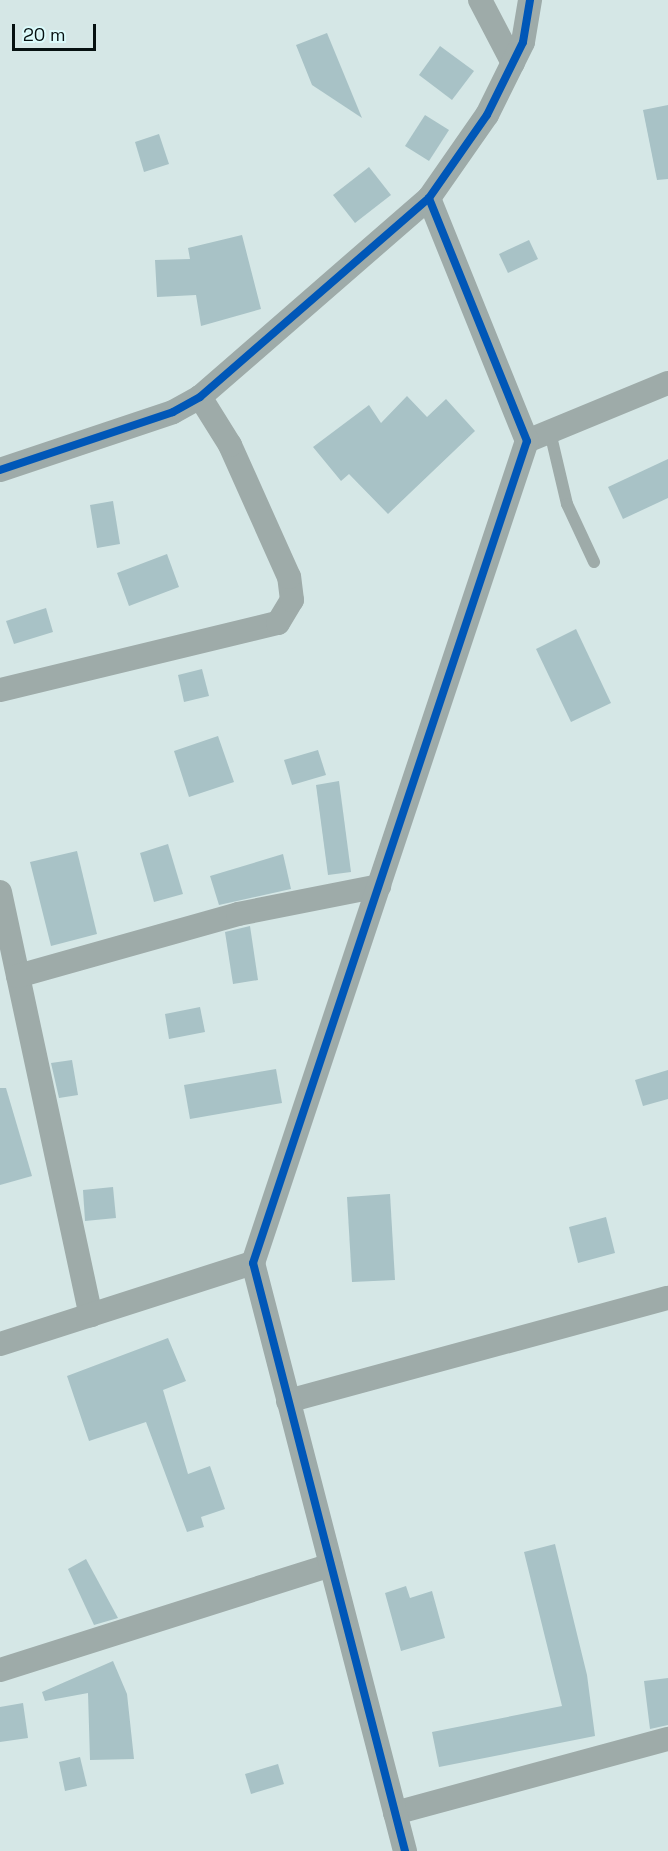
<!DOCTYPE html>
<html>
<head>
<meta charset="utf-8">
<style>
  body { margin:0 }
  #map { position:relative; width:668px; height:1851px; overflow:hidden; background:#d5e7e6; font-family:"Space Grotesk",sans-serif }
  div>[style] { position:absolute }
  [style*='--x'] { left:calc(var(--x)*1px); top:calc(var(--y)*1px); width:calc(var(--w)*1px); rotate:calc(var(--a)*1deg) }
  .building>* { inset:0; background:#a8c2c6 }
  .lane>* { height:12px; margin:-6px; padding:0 6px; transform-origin:6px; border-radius:6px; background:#9eaba9 }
  .street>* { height:24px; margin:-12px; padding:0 12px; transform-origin:12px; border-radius:12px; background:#9eaba9 }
  .cycleway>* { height:8px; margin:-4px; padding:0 4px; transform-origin:4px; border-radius:4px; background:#0057b8 }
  span { translate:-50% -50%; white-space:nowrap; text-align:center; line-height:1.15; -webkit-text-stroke:6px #dbfbfb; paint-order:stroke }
  .scale { position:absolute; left:12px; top:24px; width:84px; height:27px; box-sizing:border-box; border:3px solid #061111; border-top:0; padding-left:8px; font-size:18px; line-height:21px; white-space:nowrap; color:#061111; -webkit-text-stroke:4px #dbfbfb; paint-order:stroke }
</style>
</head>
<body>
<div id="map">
  <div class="building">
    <div style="clip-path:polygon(327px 33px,362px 118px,312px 85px,296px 45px)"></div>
    <div style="clip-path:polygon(440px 46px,474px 71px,452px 100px,419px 75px)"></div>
    <div style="clip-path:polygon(668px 105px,668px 179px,657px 180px,643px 110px)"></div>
    <div style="clip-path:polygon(425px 115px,449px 130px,429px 161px,405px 146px)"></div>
    <div style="clip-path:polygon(159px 134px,169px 164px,144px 172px,135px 142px)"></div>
    <div style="clip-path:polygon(369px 167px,391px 195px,355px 223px,333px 195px)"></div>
    <div style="clip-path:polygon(242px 235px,261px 309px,201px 326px,196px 295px,157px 297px,155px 260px,190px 259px,188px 248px)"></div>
    <div style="clip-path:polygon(529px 240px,538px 259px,508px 273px,499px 254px)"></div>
    <div style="clip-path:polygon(407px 396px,427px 417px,446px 399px,475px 431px,388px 514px,349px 474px,341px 481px,313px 447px,369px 405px,381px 423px)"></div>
    <div style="clip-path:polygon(668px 459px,668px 498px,623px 519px,608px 487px)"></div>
    <div style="clip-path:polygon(113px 501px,120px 544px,97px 548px,90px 505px)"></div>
    <div style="clip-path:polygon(167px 554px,179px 587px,129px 606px,117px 573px)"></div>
    <div style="clip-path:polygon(46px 608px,53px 632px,14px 644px,6px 621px)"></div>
    <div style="clip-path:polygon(576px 629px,611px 703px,571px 722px,536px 649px)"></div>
    <div style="clip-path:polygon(202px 669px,209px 696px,184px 702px,178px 675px)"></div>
    <div style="clip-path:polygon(218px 736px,234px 782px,189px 797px,174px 751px)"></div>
    <div style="clip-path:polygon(318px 750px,326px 775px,292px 785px,284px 760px)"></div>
    <div style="clip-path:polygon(339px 781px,351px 872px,328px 875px,316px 785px)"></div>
    <div style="clip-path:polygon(168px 844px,183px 894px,154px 902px,140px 853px)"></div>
    <div style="clip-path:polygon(77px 851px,97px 934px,51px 946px,30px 862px)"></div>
    <div style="clip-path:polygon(283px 854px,291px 889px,219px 905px,210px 876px)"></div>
    <div style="clip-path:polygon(250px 926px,258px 980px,233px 984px,225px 932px)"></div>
    <div style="clip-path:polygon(200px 1007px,205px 1032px,169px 1039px,165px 1014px)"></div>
    <div style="clip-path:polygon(72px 1060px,78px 1095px,59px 1098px,51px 1063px)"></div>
    <div style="clip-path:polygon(276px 1069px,282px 1103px,190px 1119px,184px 1085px)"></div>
    <div style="clip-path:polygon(668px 1070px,668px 1099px,643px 1106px,635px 1080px)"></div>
    <div style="clip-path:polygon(0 1088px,6px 1088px,32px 1176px,0 1185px)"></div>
    <div style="clip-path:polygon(113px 1187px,116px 1218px,85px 1221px,83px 1190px)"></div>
    <div style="clip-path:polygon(390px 1194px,395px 1280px,352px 1282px,347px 1197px)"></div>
    <div style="clip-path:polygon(606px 1217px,615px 1253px,578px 1263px,569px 1227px)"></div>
    <div style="clip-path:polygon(168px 1338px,186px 1381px,163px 1390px,188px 1474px,210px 1466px,225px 1509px,201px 1517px,204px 1527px,187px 1532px,146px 1422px,89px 1441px,67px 1376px)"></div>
    <div style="clip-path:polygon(555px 1544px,587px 1675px,595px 1736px,439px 1767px,432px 1732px,562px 1706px,524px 1552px)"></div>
    <div style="clip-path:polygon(86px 1559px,118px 1618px,94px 1625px,68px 1569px)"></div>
    <div style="clip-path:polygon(406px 1586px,410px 1598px,432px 1591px,445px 1638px,401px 1651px,385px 1593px)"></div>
    <div style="clip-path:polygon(113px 1661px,127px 1694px,134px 1759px,90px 1760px,88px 1693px,45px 1701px,42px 1692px)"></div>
    <div style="clip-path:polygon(668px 1678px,668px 1725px,650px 1729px,644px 1681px)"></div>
    <div style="clip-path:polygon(23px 1703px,28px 1738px,0 1742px,0 1707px)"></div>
    <div style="clip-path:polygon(80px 1757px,87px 1786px,65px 1791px,59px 1762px)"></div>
    <div style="clip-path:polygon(278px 1764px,284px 1784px,251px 1794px,245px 1774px)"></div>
  </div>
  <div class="lane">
    <div style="--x:550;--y:432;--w:74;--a:76.7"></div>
    <div style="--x:567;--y:504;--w:64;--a:65"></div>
  </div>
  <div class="street">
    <div style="--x:480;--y:0;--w:71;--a:62.4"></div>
    <div style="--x:527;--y:441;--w:152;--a:-22.4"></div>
    <div style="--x:0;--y:470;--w:182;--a:-18.5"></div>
    <div style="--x:173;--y:412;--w:31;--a:-29"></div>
    <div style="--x:200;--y:397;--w:303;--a:-41"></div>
    <div style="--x:429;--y:198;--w:101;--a:-55.1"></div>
    <div style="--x:487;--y:115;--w:81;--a:-63.7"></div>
    <div style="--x:523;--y:42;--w:43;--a:-80.5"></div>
    <div style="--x:0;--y:690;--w:286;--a:-13.6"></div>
    <div style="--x:278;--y:623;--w:27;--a:-59"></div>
    <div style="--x:292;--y:600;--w:23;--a:-97"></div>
    <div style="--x:289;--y:577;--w:145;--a:-114.1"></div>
    <div style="--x:230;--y:445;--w:57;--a:-122"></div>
    <div style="--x:0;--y:892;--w:433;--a:77.9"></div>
    <div style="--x:18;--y:976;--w:229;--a:-15.7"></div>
    <div style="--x:238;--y:914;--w:144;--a:-11.2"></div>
    <div style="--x:0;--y:1344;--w:266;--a:-17.8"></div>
    <div style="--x:288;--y:1401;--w:394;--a:-15.2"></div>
    <div style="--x:0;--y:1670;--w:347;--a:-17.6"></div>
    <div style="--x:395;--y:1813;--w:283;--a:-15.2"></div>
    <div style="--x:405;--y:1851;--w:607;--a:-104.49"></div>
    <div style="--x:253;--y:1263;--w:866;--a:-71.57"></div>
    <div style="--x:527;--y:441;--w:262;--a:-112"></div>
  </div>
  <div class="cycleway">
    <div style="--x:0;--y:470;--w:182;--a:-18.5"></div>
    <div style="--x:173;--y:412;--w:31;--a:-29"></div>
    <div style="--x:200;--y:397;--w:303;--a:-41"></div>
    <div style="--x:429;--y:198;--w:101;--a:-55.1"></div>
    <div style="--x:487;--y:115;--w:81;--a:-63.7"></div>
    <div style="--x:523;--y:42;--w:43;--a:-80.5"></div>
    <div style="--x:405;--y:1851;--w:607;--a:-104.49"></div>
    <div style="--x:253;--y:1263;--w:866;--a:-71.57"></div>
    <div style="--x:527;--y:441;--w:262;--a:-112"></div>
  </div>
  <div class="scale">20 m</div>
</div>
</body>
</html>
